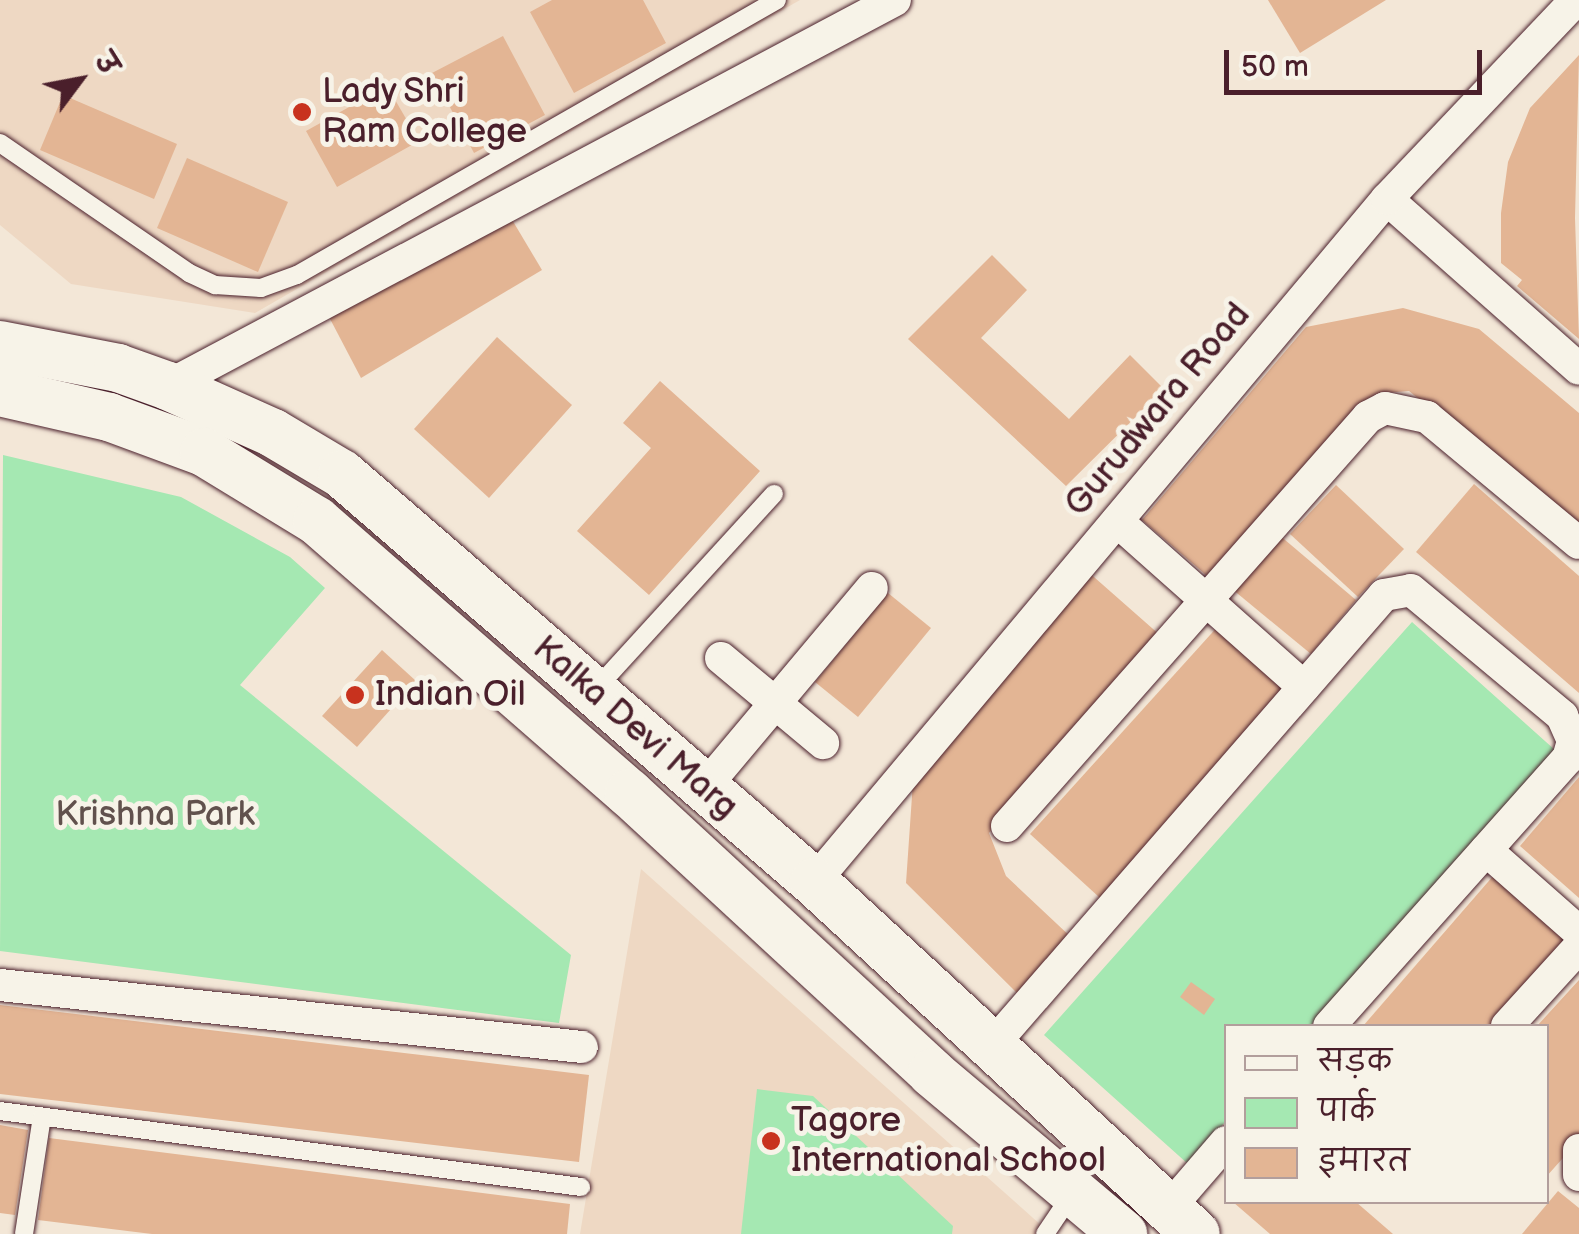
<!DOCTYPE html>
<html>
<head>
<meta charset="utf-8">
<style>
  body { margin:0 }
  #map { position:relative; width:1579px; height:1234px; overflow:hidden; background:#f3e7d7; font-family:"Balsamiq Sans","Playpen Sans Deva",sans-serif }
  div>[style] { position:absolute }
  [style*='--x'] { left:calc(var(--x)*1px); top:calc(var(--y)*1px); width:calc(var(--w)*1px); rotate:calc(var(--a)*1deg) }
  .built>* { inset:0; background:#eed8c3 }
  .green>* { inset:0; background:#a5e8b2 }
  .building>* { inset:0; background:#e3b594 }
  .roads { filter:drop-shadow(0 0 2px #4a1f2b) drop-shadow(0 0 2px #4a1f2b) }
  .lane>* { height:18px; margin:-9px; padding:0 9px; transform-origin:9px; border-radius:9px; background:#f7f3e8 }
  .street>* { height:32px; margin:-16px; padding:0 16px; transform-origin:16px; border-radius:16px; background:#f7f3e8 }
  .secondary>* { height:48px; margin:-24px; padding:0 24px; transform-origin:24px; border-radius:24px; background:#f7f3e8 }
  .dots>* { width:28px; height:28px; translate:-50% -50%; box-sizing:border-box; border:5px solid #f7f3e8; border-radius:50% }
  span { translate:-50% -50%; white-space:nowrap; text-align:center; line-height:1.15; -webkit-text-stroke:10px #f7f3e8; paint-order:stroke }
  .poi-label { font-size:35px; color:#4a1f2b }
  .left { translate:0 -50%; text-align:left }
  .street-label { font-size:35px; color:#4a1f2b }
  .park-label { font-size:35px; color:#61514d }
  .legend { position:absolute; left:1224px; top:1024px; width:325px; height:180px; box-sizing:border-box; background:#f7f3e8; border:2px solid #b29e9c; margin:0; padding:12px 18px; list-style:none; font-size:30px; color:#4a1f2b }
  .legend li { display:flex; align-items:center; gap:20px; height:50px }
  .legend b { width:50px; border:2px solid #b29e9c }
  .north { position:absolute; left:30px; top:30px; width:100px; height:100px; -webkit-text-stroke:8px #f7f3e8; paint-order:stroke; rotate:58deg; font-size:28px; font-weight:700; line-height:40px; text-align:center; color:#4a1f2b }
  .north::after { content:''; display:block; margin:auto; width:35px; height:45px; background:#4a1f2b; clip-path:polygon(50% 0,100% 100%,50% 72%,0 100%) }
  .scale { position:absolute; left:1224px; top:50px; width:258px; height:45px; box-sizing:border-box; border:5px solid #4a1f2b; border-top:0; padding-left:12px; font-size:30px; line-height:35px; white-space:nowrap; color:#4a1f2b; -webkit-text-stroke:8px #f7f3e8; paint-order:stroke }
</style>
</head>
<body>
<div id="map">
  <div class="built">
    <div style="clip-path:polygon(0 0,800px 0,255px 313px,71px 284px,0 225px)"></div>
    <div style="clip-path:polygon(641px 869px,1051px 1234px,580px 1234px)"></div>
  </div>
  <div class="green">
    <div style="clip-path:polygon(3px 455px,181px 497px,290px 557px,325px 588px,240px 685px,571px 955px,559px 1023px,0 951px)"></div>
    <div style="clip-path:polygon(1412px 622px,1555px 750px,1310px 1026px,1226px 1026px,1226px 1121px,1188px 1164px,1044px 1035px)"></div>
    <div style="clip-path:polygon(757px 1089px,813px 1096px,953px 1226px,952px 1234px,741px 1234px)"></div>
  </div>
  <div class="building">
    <div style="clip-path:polygon(552px 0,643px 0,666px 43px,574px 93px,530px 12px)"></div>
    <div style="clip-path:polygon(1268px 0,1386px 0,1300px 53px)"></div>
    <div style="clip-path:polygon(503px 36px,545px 115px,474px 153px,432px 73px)"></div>
    <div style="clip-path:polygon(1579px 55px,1575px 218px,1579px 339px,1517px 286px,1522px 280px,1501px 263px,1501px 213px,1508px 162px,1530px 108px)"></div>
    <div style="clip-path:polygon(387px 86px,419px 141px,337px 187px,306px 131px)"></div>
    <div style="clip-path:polygon(63px 95px,177px 144px,154px 199px,40px 150px)"></div>
    <div style="clip-path:polygon(187px 158px,288px 202px,258px 272px,157px 228px)"></div>
    <div style="clip-path:polygon(511px 218px,542px 270px,361px 378px,328px 315px)"></div>
    <div style="clip-path:polygon(992px 255px,1027px 290px,981px 338px,1069px 419px,1130px 355px,1164px 389px,1066px 486px,908px 339px)"></div>
    <div style="clip-path:polygon(1403px 308px,1479px 329px,1579px 413px,1579px 528px,1409px 391px,1384px 393px,1220px 587px,1142px 520px,1306px 327px)"></div>
    <div style="clip-path:polygon(497px 337px,572px 405px,489px 498px,414px 429px)"></div>
    <div style="clip-path:polygon(660px 381px,760px 471px,649px 595px,577px 531px,651px 448px,623px 423px)"></div>
    <div style="clip-path:polygon(1474px 484px,1579px 576px,1579px 693px,1416px 552px)"></div>
    <div style="clip-path:polygon(1336px 485px,1404px 549px,1358px 597px,1290px 534px)"></div>
    <div style="clip-path:polygon(1278px 534px,1356px 600px,1311px 654px,1232px 589px)"></div>
    <div style="clip-path:polygon(1086px 570px,1161px 636px,989px 833px,1006px 876px,1073px 939px,1020px 996px,906px 883px,914px 767px)"></div>
    <div style="clip-path:polygon(888px 593px,931px 628px,858px 717px,815px 682px)"></div>
    <div style="clip-path:polygon(1220px 624px,1290px 688px,1100px 898px,1030px 834px)"></div>
    <div style="clip-path:polygon(382px 650px,416px 681px,357px 747px,322px 716px)"></div>
    <div style="clip-path:polygon(1579px 777px,1579px 898px,1520px 846px)"></div>
    <div style="clip-path:polygon(1494px 875px,1571px 942px,1498px 1026px,1363px 1026px)"></div>
    <div style="clip-path:polygon(1579px 980px,1579px 1140px,1546px 1177px,1546px 1026px,1537px 1026px)"></div>
    <div style="clip-path:polygon(1191px 982px,1215px 999px,1204px 1015px,1180px 997px)"></div>
    <div style="clip-path:polygon(0 1005px,589px 1075px,579px 1162px,0 1094px)"></div>
    <div style="clip-path:polygon(0 1125px,28px 1130px,15px 1215px,0 1213px)"></div>
    <div style="clip-path:polygon(49px 1138px,570px 1204px,567px 1234px,152px 1234px,38px 1220px)"></div>
    <div style="clip-path:polygon(1558px 1191px,1579px 1208px,1579px 1234px,1522px 1234px)"></div>
    <div style="clip-path:polygon(1233px 1202px,1356px 1202px,1393px 1234px,1270px 1234px)"></div>
  </div>
  <div class="roads">
    <div class="lane">
      <div style="--x:0;--y:143;--w:229;--a:34.5"></div>
      <div style="--x:189;--y:273;--w:29;--a:25"></div>
      <div style="--x:215;--y:285;--w:46;--a:3.7"></div>
      <div style="--x:261;--y:288;--w:38;--a:-20"></div>
      <div style="--x:297;--y:275;--w:553;--a:-29.81"></div>
      <div style="--x:594;--y:691;--w:267;--a:-47.6"></div>
      <div style="--x:0;--y:1111;--w:586;--a:7.45"></div>
      <div style="--x:24;--y:1234;--w:118;--a:-81.3"></div>
      <div style="--x:1045;--y:1234;--w:48;--a:-56"></div>
    </div>
    <div class="street">
      <div style="--x:1387;--y:199;--w:256;--a:41.5"></div>
      <div style="--x:168;--y:386;--w:823;--a:-27.97"></div>
      <div style="--x:1117;--y:521;--w:250;--a:41.6"></div>
      <div style="--x:721;--y:658;--w:133;--a:39.8"></div>
      <div style="--x:704;--y:788;--w:261;--a:-50"></div>
      <div style="--x:1007;--y:826;--w:546;--a:-48.57"></div>
      <div style="--x:1368;--y:417;--w:19;--a:-28"></div>
      <div style="--x:1385;--y:408;--w:43;--a:12.1"></div>
      <div style="--x:1427;--y:417;--w:197;--a:39.7"></div>
      <div style="--x:1486;--y:850;--w:124;--a:41.4"></div>
      <div style="--x:814;--y:882;--w:892;--a:-50.01"></div>
      <div style="--x:1387;--y:199;--w:274;--a:-46.5"></div>
      <div style="--x:0;--y:985;--w:585;--a:6.08"></div>
      <div style="--x:1507;--y:1026;--w:107;--a:-47.7"></div>
      <div style="--x:990;--y:1048;--w:600;--a:-48.98"></div>
      <div style="--x:1384;--y:595;--w:27;--a:-10"></div>
      <div style="--x:1411;--y:590;--w:197;--a:39.8"></div>
      <div style="--x:1562;--y:716;--w:27;--a:66"></div>
      <div style="--x:1573;--y:741;--w:18;--a:106"></div>
      <div style="--x:1568;--y:758;--w:359;--a:131.7"></div>
      <div style="--x:1579;--y:1150;--w:25;--a:90"></div>
      <div style="--x:1169;--y:1208;--w:87;--a:-49.2"></div>
    </div>
    <div class="secondary">
      <div style="--x:0;--y:345;--w:120;--a:11"></div>
      <div style="--x:118;--y:368;--w:53;--a:19.8"></div>
      <div style="--x:168;--y:386;--w:115;--a:24.1"></div>
      <div style="--x:273;--y:433;--w:80;--a:30.7"></div>
      <div style="--x:342;--y:474;--w:624;--a:40.84"></div>
      <div style="--x:814;--y:882;--w:519;--a:42.66"></div>
      <div style="--x:0;--y:392;--w:112;--a:12.9"></div>
      <div style="--x:109;--y:417;--w:101;--a:20.2"></div>
      <div style="--x:204;--y:452;--w:132;--a:31.4"></div>
      <div style="--x:317;--y:521;--w:414;--a:41.1"></div>
      <div style="--x:629;--y:793;--w:413;--a:42.7"></div>
      <div style="--x:932;--y:1073;--w:250;--a:40.1"></div>
    </div>
  </div>
  <div class="dots">
    <div style="left:302px;top:112px;background:#c8321e"></div>
    <div style="left:355px;top:695px;background:#c8321e"></div>
    <div style="left:771px;top:1141px;background:#c8321e"></div>
  </div>
  <div class="poi-label">
    <span class="left" style="left:322px;top:112px">Lady Shri<br>Ram College</span>
    <span class="left" style="left:375px;top:695px">Indian Oil</span>
    <span class="left" style="left:791px;top:1141px">Tagore<br>International School</span>
  </div>
  <div class="street-label">
    <span style="left:1158px;top:410px;rotate:-50deg">Gurudwara Road</span>
    <span style="left:635px;top:728px;rotate:41deg">Kalka Devi Marg</span>
  </div>
  <div class="park-label">
    <span style="left:155px;top:815px">Krishna Park</span>
  </div>
  <ul class="legend">
  <li><b style="height:12px;background:#f7f3e8"></b>सड़क</li>
  <li><b style="height:28px;background:#a5e8b2"></b>पार्क</li>
  <li><b style="height:28px;background:#e3b594"></b>इमारत</li>
  </ul>
  <div class="north">उ</div>
  <div class="scale">50 m</div>
</div>
</body>
</html>
